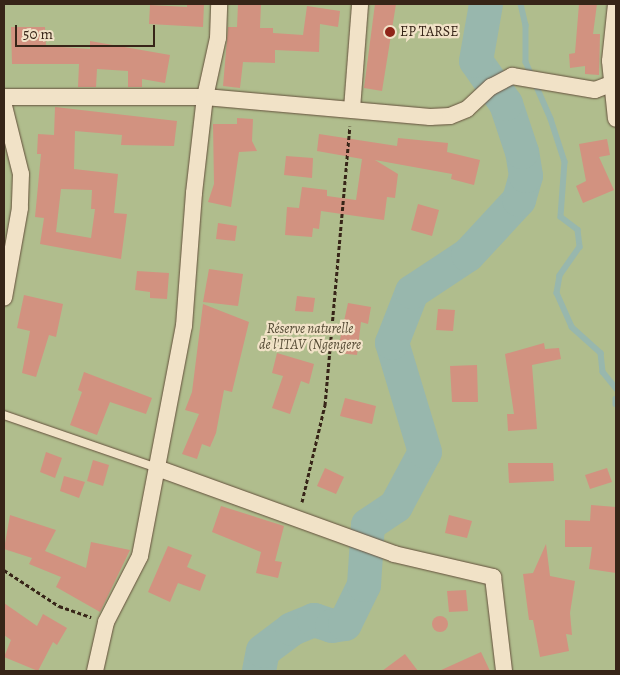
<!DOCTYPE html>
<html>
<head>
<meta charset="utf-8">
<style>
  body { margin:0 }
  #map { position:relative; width:620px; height:675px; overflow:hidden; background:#ead2a9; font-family:Alegreya,serif }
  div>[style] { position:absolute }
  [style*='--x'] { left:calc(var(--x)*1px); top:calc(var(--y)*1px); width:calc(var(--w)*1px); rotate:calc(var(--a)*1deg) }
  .green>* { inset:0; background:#b0bd8d }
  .stream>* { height:5.5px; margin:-2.75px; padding:0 2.75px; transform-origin:2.75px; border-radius:2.75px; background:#98b7ad }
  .river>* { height:34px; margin:-17px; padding:0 17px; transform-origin:17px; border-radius:17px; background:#98b7ad }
  .building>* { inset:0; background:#d29280 }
  .round { border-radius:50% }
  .path>* { height:3px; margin-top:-1.5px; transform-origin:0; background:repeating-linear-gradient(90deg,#372518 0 4px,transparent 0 6.5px) }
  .roads { filter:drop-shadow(0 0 1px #64503c) drop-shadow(0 0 1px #64503c) }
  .service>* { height:8px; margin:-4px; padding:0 4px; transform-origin:4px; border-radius:4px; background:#f1e2c7 }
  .minor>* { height:16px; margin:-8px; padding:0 8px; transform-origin:8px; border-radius:8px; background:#f1e2c7 }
  .dots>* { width:14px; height:14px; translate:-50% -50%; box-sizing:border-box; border:2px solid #f1e2c7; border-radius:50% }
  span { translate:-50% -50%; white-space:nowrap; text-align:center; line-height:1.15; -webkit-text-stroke:4.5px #f1e2c7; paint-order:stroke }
  .poi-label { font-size:14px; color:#372518 }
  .left { translate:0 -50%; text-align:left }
  .park-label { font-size:14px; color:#554b35; font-style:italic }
  .frame { position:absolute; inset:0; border:5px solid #372518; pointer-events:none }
  .scale { position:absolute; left:15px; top:25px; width:140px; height:22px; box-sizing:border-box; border:2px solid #372518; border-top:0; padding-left:6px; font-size:15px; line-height:18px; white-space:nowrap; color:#372518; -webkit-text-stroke:4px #f1e2c7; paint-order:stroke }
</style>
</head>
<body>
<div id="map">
  <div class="green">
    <div style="clip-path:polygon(4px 4px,616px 4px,616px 671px,4px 671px)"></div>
  </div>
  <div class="stream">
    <div style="--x:521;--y:4;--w:22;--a:77"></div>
    <div style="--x:526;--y:25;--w:37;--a:90"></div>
    <div style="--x:526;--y:62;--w:62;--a:66.3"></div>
    <div style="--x:551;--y:119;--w:45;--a:72"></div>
    <div style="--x:565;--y:162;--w:55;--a:94.2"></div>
    <div style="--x:561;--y:217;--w:21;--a:37"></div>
    <div style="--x:578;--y:230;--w:17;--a:83"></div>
    <div style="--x:580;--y:247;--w:35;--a:125"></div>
    <div style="--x:560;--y:276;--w:17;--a:100"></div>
    <div style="--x:557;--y:293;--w:37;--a:66"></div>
    <div style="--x:572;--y:327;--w:39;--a:42"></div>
    <div style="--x:601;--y:353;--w:19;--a:84"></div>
    <div style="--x:603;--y:372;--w:21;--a:51"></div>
    <div style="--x:616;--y:399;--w:5;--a:90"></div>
  </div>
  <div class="river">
    <div style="--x:259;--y:671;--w:20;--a:-79"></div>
    <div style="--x:263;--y:651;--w:36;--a:-37"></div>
    <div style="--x:292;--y:629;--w:24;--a:-22"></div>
    <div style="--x:314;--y:620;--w:19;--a:18"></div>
    <div style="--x:332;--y:626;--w:13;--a:-9"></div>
    <div style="--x:345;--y:624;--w:43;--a:-64"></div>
    <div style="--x:364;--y:585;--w:60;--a:-86.2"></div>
    <div style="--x:368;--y:525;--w:34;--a:-34"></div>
    <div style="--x:396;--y:506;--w:61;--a:-61.8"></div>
    <div style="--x:425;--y:452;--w:114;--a:-106.8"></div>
    <div style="--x:392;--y:343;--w:55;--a:-68.6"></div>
    <div style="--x:412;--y:292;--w:67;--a:-33.5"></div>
    <div style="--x:468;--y:255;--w:75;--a:-47.2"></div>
    <div style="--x:519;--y:200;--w:25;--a:-74"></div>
    <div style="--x:526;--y:176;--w:24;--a:-99"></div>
    <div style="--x:522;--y:152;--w:51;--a:-108.4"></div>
    <div style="--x:506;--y:104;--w:52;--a:-124.9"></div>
    <div style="--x:476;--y:61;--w:58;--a:-80"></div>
  </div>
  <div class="building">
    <div style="clip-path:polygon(187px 4px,204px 4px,203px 27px,149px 24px,150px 5px,187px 7px)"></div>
    <div style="clip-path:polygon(238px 4px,261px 4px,260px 28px,273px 28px,273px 33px,303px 35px,307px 6px,340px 11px,338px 27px,320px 24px,319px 52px,275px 50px,275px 63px,243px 62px,240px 88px,223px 86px,228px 27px,237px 27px)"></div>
    <div style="clip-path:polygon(375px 4px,396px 4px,382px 91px,364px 88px)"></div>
    <div style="clip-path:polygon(579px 4px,597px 4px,593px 34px,600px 34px,599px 75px,585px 74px,585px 66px,570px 68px,569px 54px,575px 53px)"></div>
    <div style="clip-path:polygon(11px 27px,45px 27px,46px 46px,90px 49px,90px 41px,170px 55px,165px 83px,142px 79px,142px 87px,128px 87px,128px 71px,97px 69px,96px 87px,78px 87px,79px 64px,12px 64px)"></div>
    <div style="clip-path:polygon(evenodd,55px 107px,177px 121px,174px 146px,121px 145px,122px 135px,75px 131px,74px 169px,118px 174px,114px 213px,127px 214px,121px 259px,40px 244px,44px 218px,35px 217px,41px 154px,37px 154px,38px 134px,54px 135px,55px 107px,61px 189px,92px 190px,91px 209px,95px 209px,91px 238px,56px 232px,61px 189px)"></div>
    <div style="clip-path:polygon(237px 118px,253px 119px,252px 141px,257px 151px,239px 152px,231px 207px,208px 202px,214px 184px,213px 124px,237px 124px)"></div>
    <div style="clip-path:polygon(319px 134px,397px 146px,398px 138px,448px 143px,447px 152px,480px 160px,474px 185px,451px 179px,452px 174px,375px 160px,398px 174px,395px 198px,387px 197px,384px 220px,321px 211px,319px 229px,313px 228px,312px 237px,285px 235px,287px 207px,299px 208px,302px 187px,327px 190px,327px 196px,356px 200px,362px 159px,317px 151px)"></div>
    <div style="clip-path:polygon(607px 139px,610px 155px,599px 157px,614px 190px,583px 203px,576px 186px,586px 181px,579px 144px)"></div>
    <div style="clip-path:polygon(286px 156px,313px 158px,312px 178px,284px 175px)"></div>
    <div style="clip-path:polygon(418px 204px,439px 210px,432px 236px,411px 230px)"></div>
    <div style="clip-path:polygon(218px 223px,237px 226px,235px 241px,216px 239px)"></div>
    <div style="clip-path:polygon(209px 269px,243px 274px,238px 306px,203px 302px)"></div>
    <div style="clip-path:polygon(137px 271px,169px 273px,167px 299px,150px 298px,150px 292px,135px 290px)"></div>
    <div style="clip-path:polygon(24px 295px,63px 304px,56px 337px,49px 335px,36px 377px,22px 373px,30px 331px,17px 328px)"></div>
    <div style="clip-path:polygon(297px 296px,315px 298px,313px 312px,295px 311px)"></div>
    <div style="clip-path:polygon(348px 303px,371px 307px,368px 324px,361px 322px,357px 355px,337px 353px)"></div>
    <div style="clip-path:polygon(203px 304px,249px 322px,232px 392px,224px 390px,216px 433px,210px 447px,202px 444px,197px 459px,182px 454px,199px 414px,185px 410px,192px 392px)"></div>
    <div style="clip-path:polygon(438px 309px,455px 310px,453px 331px,436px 330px)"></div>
    <div style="clip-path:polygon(544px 343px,545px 349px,559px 348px,561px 359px,532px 365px,537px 429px,508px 431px,507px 414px,514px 414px,505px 354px)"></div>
    <div style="clip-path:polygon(277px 353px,314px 364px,309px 384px,301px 381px,290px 414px,272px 408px,283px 376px,272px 373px)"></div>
    <div style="clip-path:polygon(477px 365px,478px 402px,452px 402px,450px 366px)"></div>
    <div style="clip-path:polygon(84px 372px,152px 398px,146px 414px,110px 402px,97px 435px,70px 425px,82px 392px,78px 390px)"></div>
    <div style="clip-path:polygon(345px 398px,376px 406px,372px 424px,340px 416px)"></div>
    <div style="clip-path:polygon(46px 452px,62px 458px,55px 478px,40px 472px)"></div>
    <div style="clip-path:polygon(93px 460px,109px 465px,103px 486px,87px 481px)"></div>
    <div style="clip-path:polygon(508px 463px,553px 463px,554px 481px,509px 483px)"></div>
    <div style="clip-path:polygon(325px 468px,344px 477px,336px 494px,317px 486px)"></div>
    <div style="clip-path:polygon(607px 468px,612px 482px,590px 489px,585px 475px)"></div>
    <div style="clip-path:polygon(64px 476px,85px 482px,79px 498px,60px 491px)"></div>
    <div style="clip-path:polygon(591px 505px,616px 507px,616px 573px,589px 569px,592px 547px,565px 547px,565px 520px,590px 521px)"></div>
    <div style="clip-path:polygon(221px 506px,284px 526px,275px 561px,282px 562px,278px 578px,256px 573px,261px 552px,212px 532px)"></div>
    <div style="clip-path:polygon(10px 515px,56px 530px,45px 551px,86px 568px,91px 542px,130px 550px,100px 612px,56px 587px,61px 577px,29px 564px,32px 558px,4px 549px)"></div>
    <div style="clip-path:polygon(449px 515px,472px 521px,467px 538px,445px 533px)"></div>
    <div style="clip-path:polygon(546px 544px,550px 576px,575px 581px,570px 613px,572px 635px,566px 634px,569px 651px,540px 657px,533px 620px,529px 620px,523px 574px,533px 573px)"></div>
    <div style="clip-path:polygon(168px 546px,192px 555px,187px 567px,206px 575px,200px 591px,178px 583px,170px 602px,148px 592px)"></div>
    <div style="clip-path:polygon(466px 590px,468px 611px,449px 612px,447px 591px)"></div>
    <div style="clip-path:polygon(4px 603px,37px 626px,43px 614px,67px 628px,57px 645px,53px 642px,38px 671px,4px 657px,11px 640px,4px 635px)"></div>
    <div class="round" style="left:432px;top:616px;width:16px;height:16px"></div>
    <div style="clip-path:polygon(481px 652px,490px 671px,439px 671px)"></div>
    <div style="clip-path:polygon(405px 654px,418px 671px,382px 671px)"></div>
  </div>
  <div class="path">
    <div style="--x:302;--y:502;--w:100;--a:-76.7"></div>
    <div style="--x:325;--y:405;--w:280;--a:-84.9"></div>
    <div style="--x:4;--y:570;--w:66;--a:33.2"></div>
    <div style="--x:59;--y:606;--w:34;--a:19"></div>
  </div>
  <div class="roads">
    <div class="service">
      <div style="--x:4;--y:415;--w:162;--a:19.1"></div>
    </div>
    <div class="minor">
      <div style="--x:616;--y:4;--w:57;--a:96"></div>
      <div style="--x:610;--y:61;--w:58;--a:84.1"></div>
      <div style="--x:4;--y:97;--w:201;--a:0"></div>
      <div style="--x:205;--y:97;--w:226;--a:5.1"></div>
      <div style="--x:430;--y:117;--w:20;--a:-3"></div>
      <div style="--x:450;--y:116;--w:18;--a:-22"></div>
      <div style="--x:467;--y:109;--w:33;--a:-43"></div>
      <div style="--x:491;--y:87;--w:24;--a:-28"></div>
      <div style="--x:512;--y:76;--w:84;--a:9.6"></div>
      <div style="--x:595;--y:90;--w:22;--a:-21"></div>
      <div style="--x:4;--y:106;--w:70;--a:76"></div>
      <div style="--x:21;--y:174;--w:34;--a:92"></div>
      <div style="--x:20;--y:208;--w:91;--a:100.1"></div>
      <div style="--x:352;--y:109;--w:105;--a:-85.6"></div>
      <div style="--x:157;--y:468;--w:252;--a:19.9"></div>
      <div style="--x:394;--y:554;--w:102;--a:13.1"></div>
      <div style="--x:493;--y:577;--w:95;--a:83.3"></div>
      <div style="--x:95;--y:671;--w:50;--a:-77.3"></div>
      <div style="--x:106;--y:622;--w:74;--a:-62.7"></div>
      <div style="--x:140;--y:556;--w:234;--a:-79.2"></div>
      <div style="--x:184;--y:326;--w:133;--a:-85.7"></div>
      <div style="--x:194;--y:193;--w:97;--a:-83.5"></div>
      <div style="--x:205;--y:97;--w:60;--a:-77.6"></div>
      <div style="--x:218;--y:38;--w:34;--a:-88"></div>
    </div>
  </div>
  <div class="dots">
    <div style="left:390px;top:32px;background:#8f2418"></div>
  </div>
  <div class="poi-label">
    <span class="left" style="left:400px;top:32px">EP TARSE</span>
  </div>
  <div class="park-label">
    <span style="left:310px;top:337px">Réserve naturelle<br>de l'ITAV (Ngengere</span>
  </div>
  <div class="frame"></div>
  <div class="scale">50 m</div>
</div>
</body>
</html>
